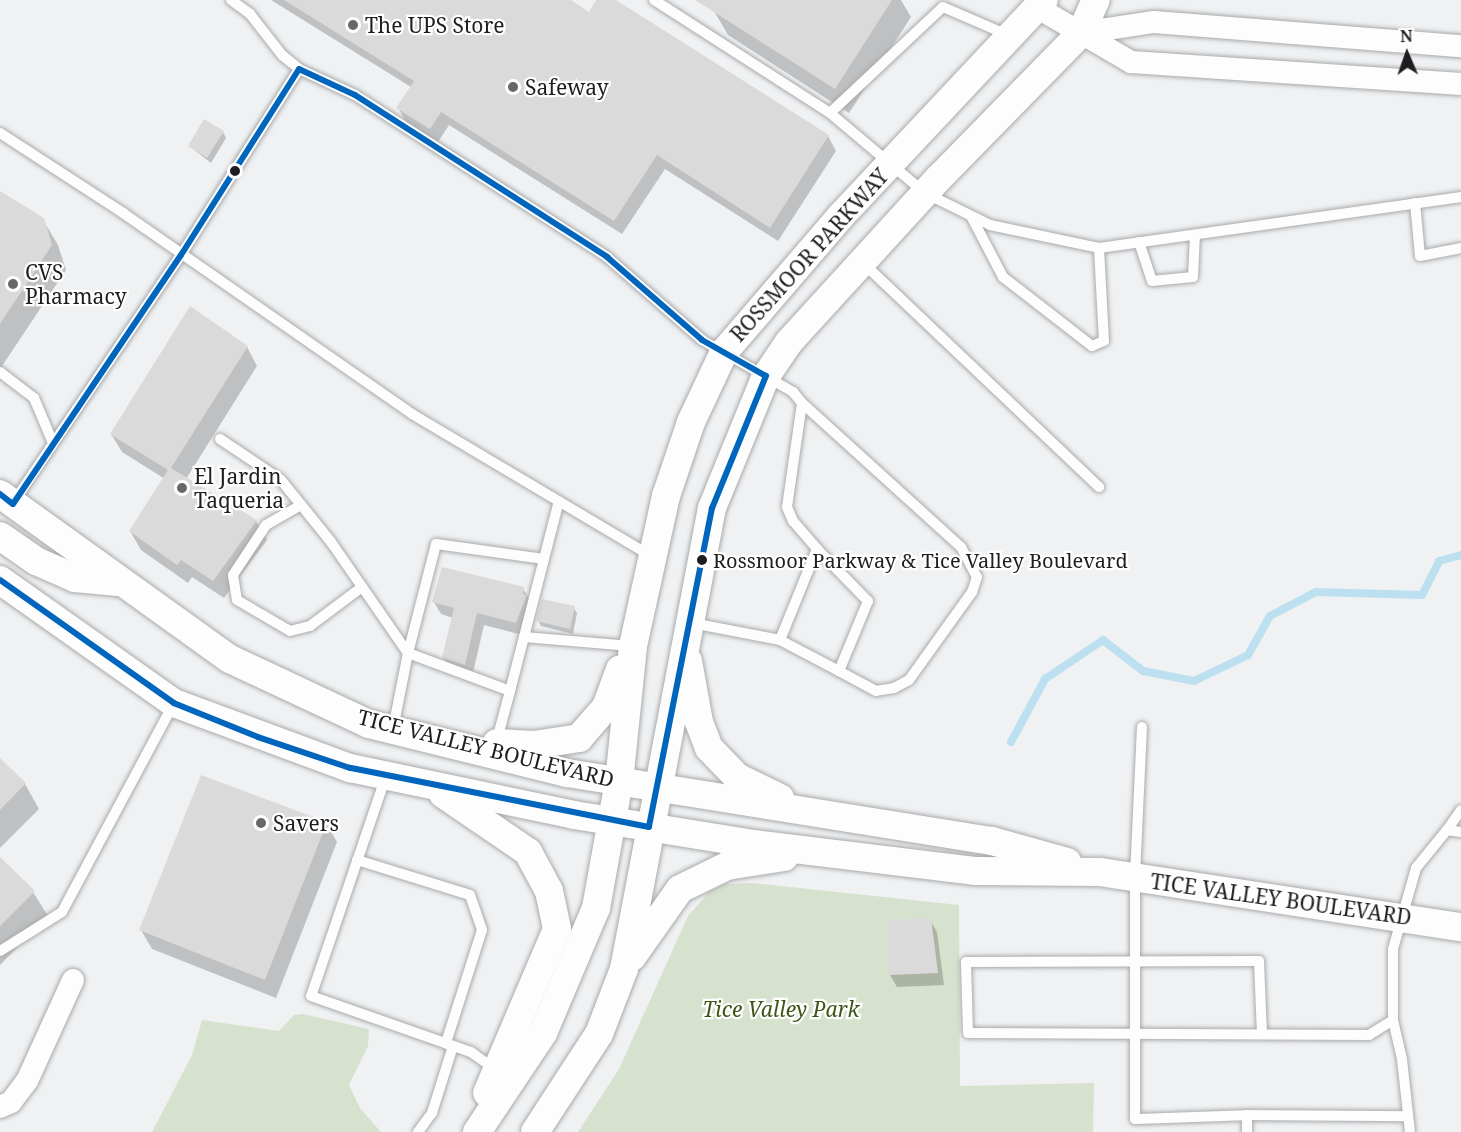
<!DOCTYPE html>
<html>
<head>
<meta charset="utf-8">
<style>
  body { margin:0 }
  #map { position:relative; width:1461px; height:1132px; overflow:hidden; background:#eff1f3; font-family:"Noto Serif",serif }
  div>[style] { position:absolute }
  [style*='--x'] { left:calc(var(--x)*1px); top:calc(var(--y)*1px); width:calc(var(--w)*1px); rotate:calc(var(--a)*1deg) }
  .green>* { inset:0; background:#d7e2ce }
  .shadow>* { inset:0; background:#0003 }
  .stream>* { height:8px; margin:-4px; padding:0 4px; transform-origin:4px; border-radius:4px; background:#bde0f1 }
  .building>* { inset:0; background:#dadadb }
  .roads { filter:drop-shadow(0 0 2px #a9aaab) drop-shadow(0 0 2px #a9aaab) }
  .service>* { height:10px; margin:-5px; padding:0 5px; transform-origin:5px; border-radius:5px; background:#fdfdfd }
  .minor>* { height:22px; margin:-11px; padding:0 11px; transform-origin:11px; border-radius:11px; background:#fdfdfd }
  .tertiary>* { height:28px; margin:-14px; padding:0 14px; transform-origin:14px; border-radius:14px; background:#fdfdfd }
  .bus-1>* { height:6px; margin:-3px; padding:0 3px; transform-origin:3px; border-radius:3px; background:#0065bd }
  .dots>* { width:16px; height:16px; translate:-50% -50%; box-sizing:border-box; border:3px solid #fff; border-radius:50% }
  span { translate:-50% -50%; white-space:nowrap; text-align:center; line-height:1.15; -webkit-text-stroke:4.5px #fff; paint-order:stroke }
  .bus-label { font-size:20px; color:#1e1e20 }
  .left { translate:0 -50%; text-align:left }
  .poi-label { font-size:21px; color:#1e1e20 }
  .street-label { font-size:21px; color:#1e1e20 }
  .park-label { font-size:21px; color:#3e5518; font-style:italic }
  .north { position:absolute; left:1377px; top:24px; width:60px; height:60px; -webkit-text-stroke:4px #fff; paint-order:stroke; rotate:358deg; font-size:16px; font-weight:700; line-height:24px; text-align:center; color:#1e1e20 }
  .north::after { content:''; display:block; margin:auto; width:21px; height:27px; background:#1e1e20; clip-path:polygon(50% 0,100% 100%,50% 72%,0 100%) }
</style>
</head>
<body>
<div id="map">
  <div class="green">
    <div style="clip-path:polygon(752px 883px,959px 905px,960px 1086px,1094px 1083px,1093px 1132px,578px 1132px,619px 1069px,688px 916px,710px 891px,726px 884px)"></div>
    <div style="clip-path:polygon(303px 1014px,369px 1029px,368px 1046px,349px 1085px,360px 1108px,381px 1132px,152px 1132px,192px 1055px,202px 1020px,279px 1031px,294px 1015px)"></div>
  </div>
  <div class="shadow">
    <div style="clip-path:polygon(271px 0,568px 0,589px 14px,598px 0,613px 0,828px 136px,836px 151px,778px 241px,665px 169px,622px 234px,449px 125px,438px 142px,406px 122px,398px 108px,411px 87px)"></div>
    <div style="clip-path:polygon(721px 0,901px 0,911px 17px,849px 113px,728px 35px,714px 11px)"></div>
    <div style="clip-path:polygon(223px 132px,226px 138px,211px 163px,189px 146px)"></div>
    <div style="clip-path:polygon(0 193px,43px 220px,58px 245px,66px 270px,0 369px)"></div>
    <div style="clip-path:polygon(247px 347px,257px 366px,186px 479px,256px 521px,267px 540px,224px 598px,192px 577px,188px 583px,141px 550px,130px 531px,165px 479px,122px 452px,111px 434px)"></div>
    <div style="clip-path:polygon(523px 589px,531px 601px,523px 635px,484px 625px,472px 677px,451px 670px,443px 657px,453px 618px,441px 614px,434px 602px)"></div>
    <div style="clip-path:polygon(574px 608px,577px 613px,573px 634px,541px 626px,538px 620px)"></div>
    <div style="clip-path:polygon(0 760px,25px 784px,39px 809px,0 848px)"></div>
    <div style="clip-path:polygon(326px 823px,337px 842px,276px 998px,152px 949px,141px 930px)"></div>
    <div style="clip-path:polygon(0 860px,33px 892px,48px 916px,0 965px)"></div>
    <div style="clip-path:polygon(930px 920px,937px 932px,944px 985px,897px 987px,890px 975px)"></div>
  </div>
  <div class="stream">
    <div style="--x:1011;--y:742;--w:72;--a:-61.6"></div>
    <div style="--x:1045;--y:679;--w:70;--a:-33.9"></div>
    <div style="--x:1103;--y:640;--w:51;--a:37.8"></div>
    <div style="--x:1143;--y:671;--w:52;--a:11.1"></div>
    <div style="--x:1194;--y:681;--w:60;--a:-25.7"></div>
    <div style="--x:1248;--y:655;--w:45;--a:-60.6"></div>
    <div style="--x:1270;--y:616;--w:52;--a:-27.6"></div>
    <div style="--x:1316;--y:592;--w:106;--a:1.6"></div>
    <div style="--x:1422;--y:595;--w:38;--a:-63"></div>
    <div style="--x:1439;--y:561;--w:23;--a:-15"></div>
  </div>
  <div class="building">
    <div style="clip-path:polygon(284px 0,571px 0,589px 12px,596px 0,616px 0,829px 135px,770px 228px,657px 155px,614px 221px,441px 112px,430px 129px,396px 108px,414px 81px)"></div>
    <div style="clip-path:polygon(695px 0,892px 0,835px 89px)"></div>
    <div style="clip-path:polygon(204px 119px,224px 131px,207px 158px,188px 146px)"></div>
    <div style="clip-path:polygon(0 191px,44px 218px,52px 245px,0 324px)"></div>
    <div style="clip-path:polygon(190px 306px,248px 346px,171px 468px,257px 520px,213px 581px,181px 560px,177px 565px,129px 531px,168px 470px,110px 434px)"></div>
    <div style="clip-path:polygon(442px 567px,524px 587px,523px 594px,527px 595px,516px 623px,477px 613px,465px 665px,442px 658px,454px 608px,432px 602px)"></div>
    <div style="clip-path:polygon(542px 599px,575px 606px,570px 629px,536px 621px)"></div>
    <div style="clip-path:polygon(0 758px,26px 783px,0 810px)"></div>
    <div style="clip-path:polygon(201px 775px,327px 822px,265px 980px,139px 930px)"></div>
    <div style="clip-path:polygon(0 857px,35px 891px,0 926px)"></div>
    <div style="clip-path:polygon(931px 918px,938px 973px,889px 975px,888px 920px)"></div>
  </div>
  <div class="roads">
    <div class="service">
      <div style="--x:231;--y:0;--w:24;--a:36"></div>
      <div style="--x:250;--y:14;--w:52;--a:52"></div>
      <div style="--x:282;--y:55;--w:22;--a:39"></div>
      <div style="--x:299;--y:69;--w:62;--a:24.9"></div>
      <div style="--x:355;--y:95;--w:300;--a:32.7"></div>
      <div style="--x:607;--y:257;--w:126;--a:41.1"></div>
      <div style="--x:702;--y:340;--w:105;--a:29.7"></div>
      <div style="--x:793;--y:392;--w:14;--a:51"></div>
      <div style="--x:802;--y:403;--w:105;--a:98.2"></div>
      <div style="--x:787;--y:507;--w:15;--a:67"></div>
      <div style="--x:793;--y:521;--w:37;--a:49"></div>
      <div style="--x:654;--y:0;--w:209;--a:32.7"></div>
      <div style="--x:830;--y:113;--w:124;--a:40.1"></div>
      <div style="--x:925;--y:193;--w:72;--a:26.2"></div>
      <div style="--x:990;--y:225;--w:111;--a:11.9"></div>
      <div style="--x:1099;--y:248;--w:366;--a:-8"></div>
      <div style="--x:830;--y:113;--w:155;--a:-43.2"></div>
      <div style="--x:943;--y:7;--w:73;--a:23.4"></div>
      <div style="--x:0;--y:133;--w:147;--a:33"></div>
      <div style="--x:123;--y:213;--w:352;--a:34.8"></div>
      <div style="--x:412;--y:414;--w:278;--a:30.7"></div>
      <div style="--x:1415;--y:203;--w:53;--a:84.6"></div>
      <div style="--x:1420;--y:256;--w:42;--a:-11"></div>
      <div style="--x:971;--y:216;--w:69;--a:62.3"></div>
      <div style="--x:1003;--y:277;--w:113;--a:37.8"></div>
      <div style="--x:1092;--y:346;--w:13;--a:-23"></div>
      <div style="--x:1104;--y:341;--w:93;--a:-93.1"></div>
      <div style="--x:1139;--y:242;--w:41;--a:71.6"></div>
      <div style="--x:1152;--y:281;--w:41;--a:-5.6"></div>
      <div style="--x:1193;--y:277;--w:42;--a:-87.3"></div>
      <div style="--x:862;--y:262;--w:327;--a:43.5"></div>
      <div style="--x:0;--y:372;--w:43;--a:37.4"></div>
      <div style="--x:34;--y:398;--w:49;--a:67.1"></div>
      <div style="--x:802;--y:403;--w:215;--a:42.2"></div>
      <div style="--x:961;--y:547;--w:34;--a:62"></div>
      <div style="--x:977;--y:577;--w:16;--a:108"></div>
      <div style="--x:972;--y:592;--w:108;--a:125.6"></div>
      <div style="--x:909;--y:680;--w:17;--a:152"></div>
      <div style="--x:894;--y:688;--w:18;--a:171"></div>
      <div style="--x:876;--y:691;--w:42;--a:-151.6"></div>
      <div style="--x:839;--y:671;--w:67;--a:-152.3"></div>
      <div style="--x:780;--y:640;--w:98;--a:-67.9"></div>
      <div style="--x:817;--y:549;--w:73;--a:45.6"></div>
      <div style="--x:868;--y:601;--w:76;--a:112.5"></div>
      <div style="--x:220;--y:439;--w:73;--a:33.9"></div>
      <div style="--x:281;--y:480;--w:80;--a:51.1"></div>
      <div style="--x:331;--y:542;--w:135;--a:55.3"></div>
      <div style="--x:408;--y:653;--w:77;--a:101.2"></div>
      <div style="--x:13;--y:503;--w:300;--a:-55.9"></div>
      <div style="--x:181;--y:255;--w:220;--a:-57.6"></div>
      <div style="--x:301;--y:505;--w:40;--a:150.3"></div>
      <div style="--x:266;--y:525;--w:60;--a:123.4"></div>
      <div style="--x:233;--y:575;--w:25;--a:81"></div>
      <div style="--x:237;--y:600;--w:61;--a:30.3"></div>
      <div style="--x:290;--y:631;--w:21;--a:-14"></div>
      <div style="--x:310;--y:626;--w:65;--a:-36.9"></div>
      <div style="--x:544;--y:559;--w:109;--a:-172.1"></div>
      <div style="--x:436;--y:544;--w:113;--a:104.4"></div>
      <div style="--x:408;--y:653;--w:109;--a:20.4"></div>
      <div style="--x:510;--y:691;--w:56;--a:-75.5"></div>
      <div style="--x:524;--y:637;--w:140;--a:-75.6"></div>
      <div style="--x:692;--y:623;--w:90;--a:10.9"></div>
      <div style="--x:524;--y:637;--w:107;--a:4.8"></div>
      <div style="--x:1142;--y:727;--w:150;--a:92.7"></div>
      <div style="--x:1135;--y:877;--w:242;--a:90"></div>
      <div style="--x:1135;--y:1119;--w:112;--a:-2"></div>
      <div style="--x:496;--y:743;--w:54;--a:-74.9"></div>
      <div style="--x:386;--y:776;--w:232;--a:108.8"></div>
      <div style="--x:311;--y:996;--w:170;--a:19.3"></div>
      <div style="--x:471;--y:1052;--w:29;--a:36"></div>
      <div style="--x:1447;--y:830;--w:24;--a:-55"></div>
      <div style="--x:357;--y:860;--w:118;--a:17.2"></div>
      <div style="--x:470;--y:895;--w:37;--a:71"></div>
      <div style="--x:482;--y:930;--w:119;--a:107.7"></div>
      <div style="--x:0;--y:951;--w:73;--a:-32.2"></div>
      <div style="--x:62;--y:912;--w:235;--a:-61.8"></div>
      <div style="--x:1262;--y:1034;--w:73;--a:-92.4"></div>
      <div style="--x:1259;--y:961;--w:293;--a:179.8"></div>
      <div style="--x:966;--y:962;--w:71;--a:88.4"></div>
      <div style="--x:968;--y:1033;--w:401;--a:0.3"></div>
      <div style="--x:1369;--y:1035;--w:28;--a:-32"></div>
      <div style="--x:418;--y:1132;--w:24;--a:-54"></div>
      <div style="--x:432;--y:1113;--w:70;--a:-72.6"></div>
      <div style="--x:1247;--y:1132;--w:17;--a:-90"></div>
      <div style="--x:1247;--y:1115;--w:161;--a:0.4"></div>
      <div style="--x:1410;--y:1132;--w:73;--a:-96.3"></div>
      <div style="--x:1402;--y:1059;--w:40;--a:-103"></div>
      <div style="--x:1393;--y:1020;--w:71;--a:-90"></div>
      <div style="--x:1393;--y:949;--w:84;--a:-74.1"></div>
      <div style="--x:1416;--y:868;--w:49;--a:-50.8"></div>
      <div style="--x:1447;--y:830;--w:14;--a:8"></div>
    </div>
    <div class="minor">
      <div style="--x:1038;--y:8;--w:108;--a:30.1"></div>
      <div style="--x:1131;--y:62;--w:331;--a:3.8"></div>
      <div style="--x:1081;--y:33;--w:74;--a:-8.6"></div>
      <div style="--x:1154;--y:22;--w:308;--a:4.5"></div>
      <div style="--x:0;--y:1107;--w:12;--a:-24"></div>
      <div style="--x:11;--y:1102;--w:26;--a:-53"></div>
      <div style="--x:27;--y:1081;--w:111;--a:-65.5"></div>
    </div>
    <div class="tertiary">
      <div style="--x:0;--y:494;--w:283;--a:35.7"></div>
      <div style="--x:230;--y:659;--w:153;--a:25.1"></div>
      <div style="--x:369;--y:724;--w:204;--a:13.9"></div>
      <div style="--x:567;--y:773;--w:430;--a:9.1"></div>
      <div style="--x:992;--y:841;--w:78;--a:15.6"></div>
      <div style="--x:0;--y:536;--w:44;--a:34.8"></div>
      <div style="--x:36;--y:561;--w:43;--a:23.6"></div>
      <div style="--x:75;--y:578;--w:43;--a:5.3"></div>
      <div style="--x:0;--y:580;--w:213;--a:35.3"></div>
      <div style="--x:174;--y:703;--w:188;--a:20.3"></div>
      <div style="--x:350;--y:768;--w:229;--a:11.8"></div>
      <div style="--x:574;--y:815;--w:181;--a:9.2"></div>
      <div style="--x:753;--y:844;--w:225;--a:6.9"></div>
      <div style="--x:976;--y:871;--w:124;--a:0.5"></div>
      <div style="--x:1100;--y:872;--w:365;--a:8.7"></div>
      <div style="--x:688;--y:661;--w:62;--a:79.8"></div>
      <div style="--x:699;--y:722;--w:28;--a:69"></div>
      <div style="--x:709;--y:748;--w:40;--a:46"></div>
      <div style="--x:737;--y:777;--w:48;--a:26"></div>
      <div style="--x:497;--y:743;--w:37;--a:3"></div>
      <div style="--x:534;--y:745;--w:46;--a:-8.8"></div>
      <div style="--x:579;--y:738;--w:41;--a:-48.9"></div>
      <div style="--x:606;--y:707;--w:40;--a:-69.8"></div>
      <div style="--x:443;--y:794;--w:103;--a:34.3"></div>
      <div style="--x:528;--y:852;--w:44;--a:61.7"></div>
      <div style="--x:549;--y:891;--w:39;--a:78"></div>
      <div style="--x:557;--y:929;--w:178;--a:113.1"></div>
      <div style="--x:632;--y:957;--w:83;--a:-54.8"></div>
      <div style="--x:680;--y:889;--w:52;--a:-26.1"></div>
      <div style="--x:727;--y:866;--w:58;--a:-9"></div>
      <div style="--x:477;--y:1132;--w:119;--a:-56.3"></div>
      <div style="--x:543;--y:1033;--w:136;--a:-67"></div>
      <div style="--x:596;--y:908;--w:128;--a:-79.7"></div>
      <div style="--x:619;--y:782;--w:137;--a:-84.1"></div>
      <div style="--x:633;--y:646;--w:154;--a:-77.6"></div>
      <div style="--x:666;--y:496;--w:78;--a:-71.3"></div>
      <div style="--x:691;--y:422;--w:77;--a:-64.8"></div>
      <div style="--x:724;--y:352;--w:179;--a:-49.3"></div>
      <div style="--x:841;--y:216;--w:296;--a:-46.8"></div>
      <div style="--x:535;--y:1132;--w:117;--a:-56.9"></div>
      <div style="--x:599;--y:1034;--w:70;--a:-69"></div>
      <div style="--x:624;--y:969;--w:469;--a:-79.2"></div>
      <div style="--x:712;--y:508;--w:143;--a:-67.8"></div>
      <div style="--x:766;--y:376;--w:41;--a:-55.9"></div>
      <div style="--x:789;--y:342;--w:221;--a:-47.6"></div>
      <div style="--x:938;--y:179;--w:204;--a:-45.6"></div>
      <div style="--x:1081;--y:33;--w:36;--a:-66"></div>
    </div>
  </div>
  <div class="bus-1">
    <div style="--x:0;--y:494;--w:16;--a:38"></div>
    <div style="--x:13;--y:504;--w:300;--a:-56"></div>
    <div style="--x:181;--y:255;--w:220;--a:-57.6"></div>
    <div style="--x:299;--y:69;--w:62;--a:24.9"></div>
    <div style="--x:355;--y:95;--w:300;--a:32.7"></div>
    <div style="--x:607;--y:257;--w:126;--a:41.1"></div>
    <div style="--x:702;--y:340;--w:73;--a:29.4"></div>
    <div style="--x:766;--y:376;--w:143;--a:112.2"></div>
    <div style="--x:712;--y:508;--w:325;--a:101.2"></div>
    <div style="--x:649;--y:827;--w:305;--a:-168.8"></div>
    <div style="--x:350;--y:768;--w:97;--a:-161.4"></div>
    <div style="--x:258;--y:737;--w:91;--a:-158"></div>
    <div style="--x:174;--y:703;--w:213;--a:-144.7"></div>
  </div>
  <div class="dots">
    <div style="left:353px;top:25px;background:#67686a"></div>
    <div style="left:513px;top:87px;background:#67686a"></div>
    <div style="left:235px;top:171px;background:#1e1e20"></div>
    <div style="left:13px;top:284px;background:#67686a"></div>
    <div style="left:182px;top:488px;background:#67686a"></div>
    <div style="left:702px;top:560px;background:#1e1e20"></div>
    <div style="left:261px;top:823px;background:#67686a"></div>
  </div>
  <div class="bus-label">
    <span class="left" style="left:713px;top:560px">Rossmoor Parkway &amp; Tice Valley Boulevard</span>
  </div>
  <div class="poi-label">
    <span class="left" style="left:365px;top:25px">The UPS Store</span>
    <span class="left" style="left:525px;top:87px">Safeway</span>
    <span class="left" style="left:25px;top:284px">CVS<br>Pharmacy</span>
    <span class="left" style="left:194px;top:488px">El Jardin<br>Taqueria</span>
    <span class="left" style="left:273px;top:823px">Savers</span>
  </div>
  <div class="street-label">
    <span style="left:809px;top:255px;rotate:-48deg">ROSSMOOR PARKWAY</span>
    <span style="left:486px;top:748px;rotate:14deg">TICE VALLEY BOULEVARD</span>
    <span style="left:1281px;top:899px;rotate:8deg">TICE VALLEY BOULEVARD</span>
  </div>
  <div class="park-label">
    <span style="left:781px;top:1009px">Tice Valley Park</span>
  </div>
  <div class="north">N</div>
</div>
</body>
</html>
